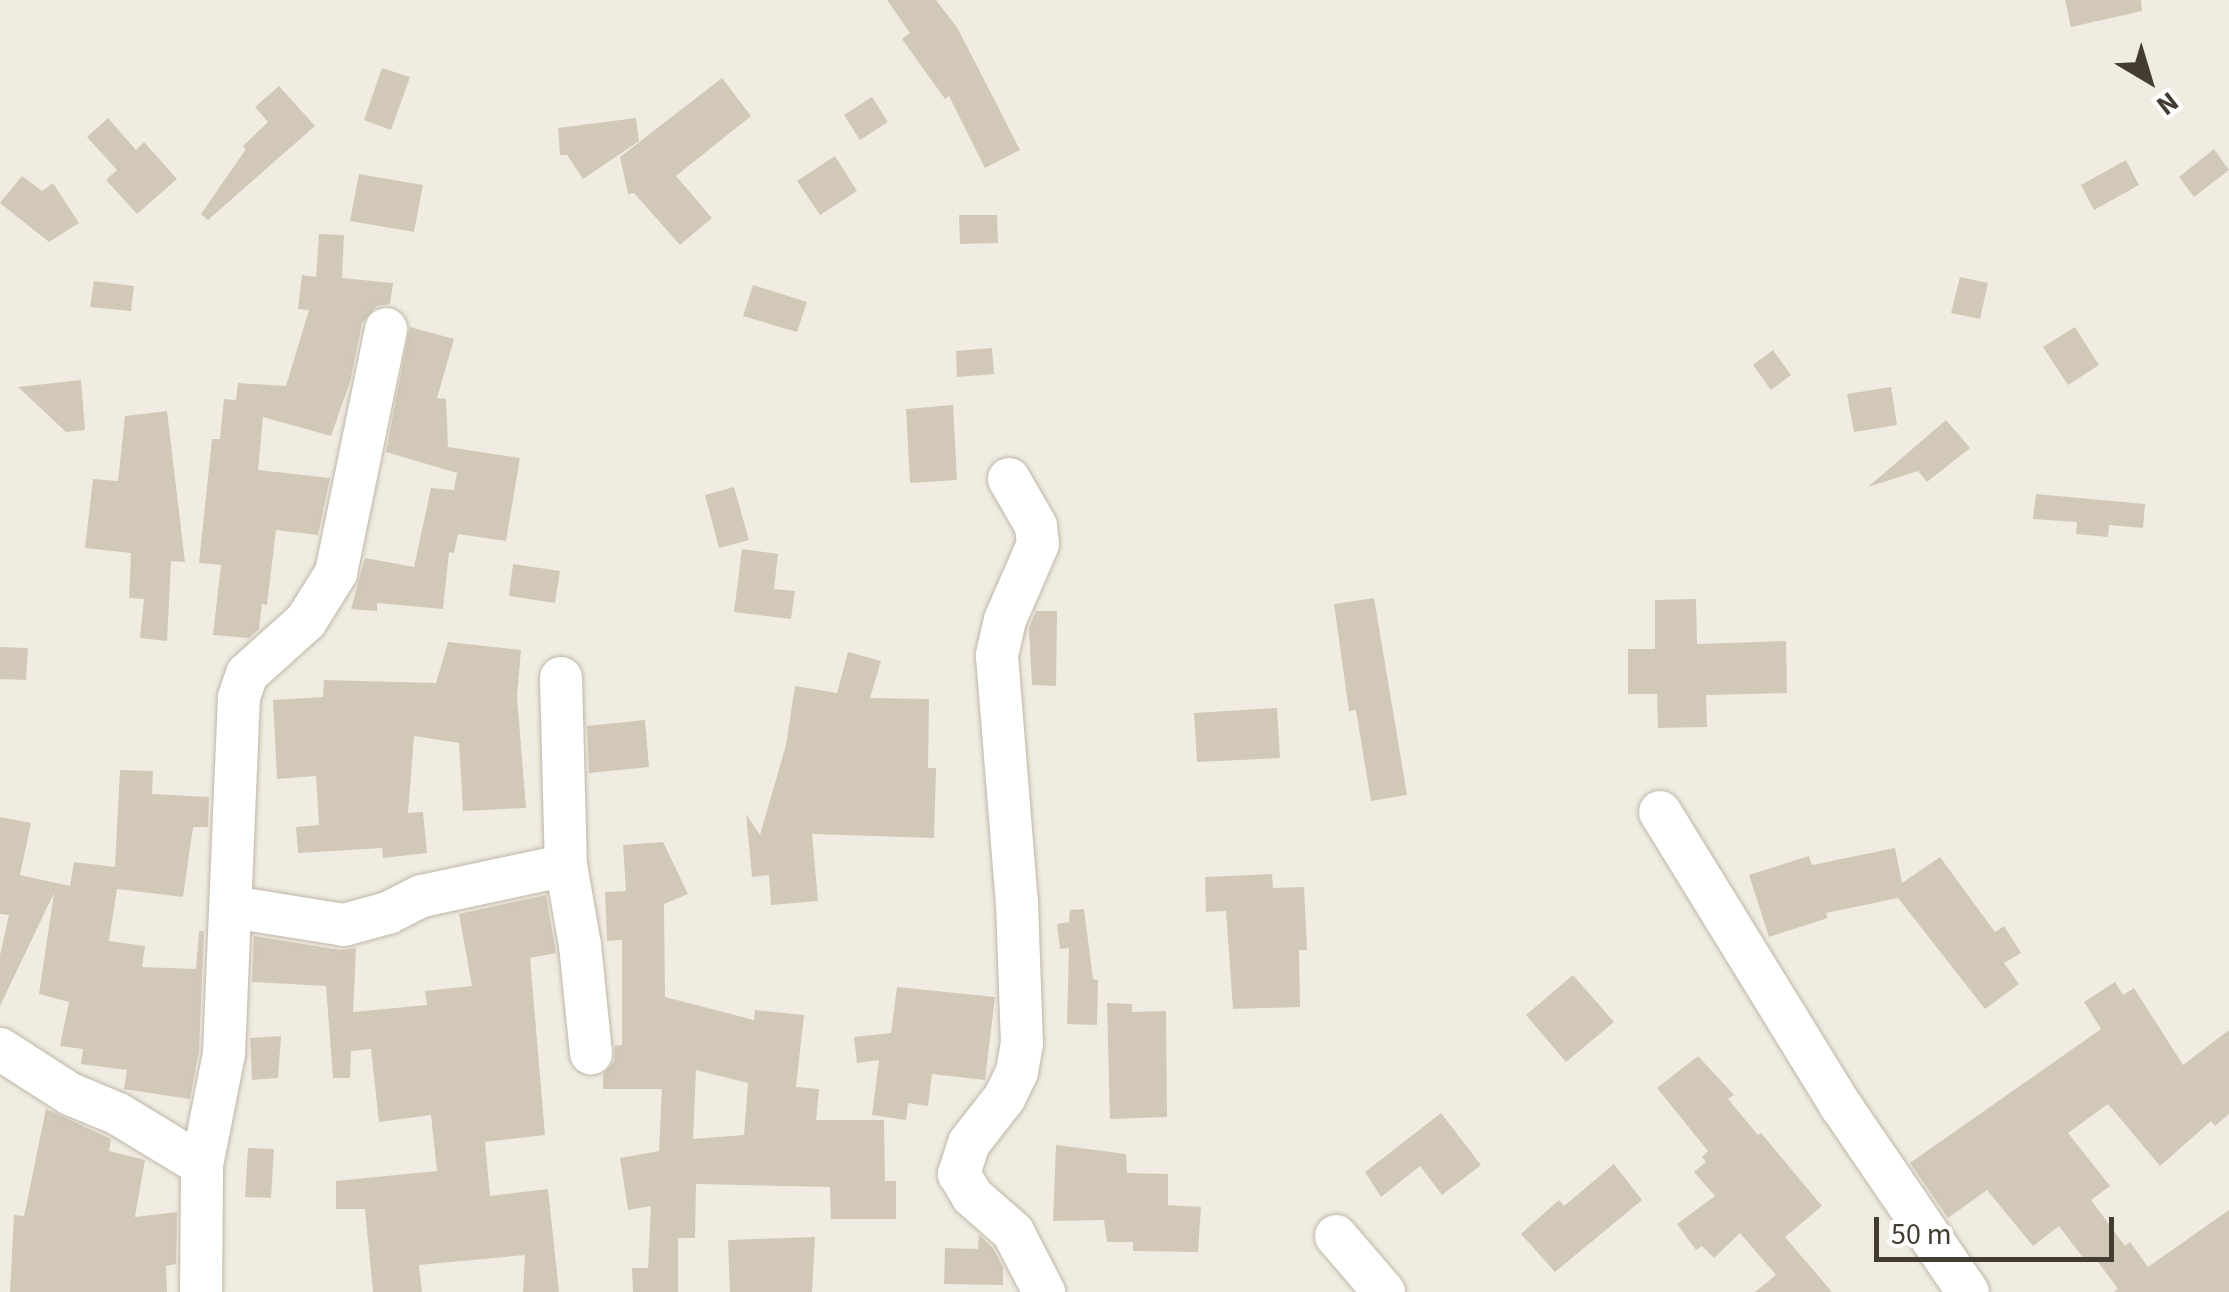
<!DOCTYPE html>
<html>
<head>
<meta charset="utf-8">
<style>
  body { margin:0 }
  #map { position:relative; width:2229px; height:1292px; overflow:hidden; background:#f1ece2; font-family:"Source Sans 3",sans-serif }
  div>[style] { position:absolute }
  [style*='--x'] { left:calc(var(--x)*1px); top:calc(var(--y)*1px); width:calc(var(--w)*1px); rotate:calc(var(--a)*1deg) }
  .building>* { inset:0; background:#d2c8b8 }
  .roads { filter:drop-shadow(0 0 2px #bfb7a8) drop-shadow(0 0 2px #bfb7a8) }
  .minor>* { height:42px; margin:-21px; padding:0 21px; transform-origin:21px; border-radius:21px; background:#fff }
  span { translate:-50% -50%; white-space:nowrap; text-align:center; line-height:1.15; -webkit-text-stroke:10px #fff; paint-order:stroke }
  .north { position:absolute; left:2099px; top:30px; width:100px; height:100px; -webkit-text-stroke:8px #fff; paint-order:stroke; rotate:142deg; font-size:28px; font-weight:700; line-height:40px; text-align:center; color:#423c33 }
  .north::after { content:''; display:block; margin:auto; width:35px; height:45px; background:#423c33; clip-path:polygon(50% 0,100% 100%,50% 72%,0 100%) }
  .scale { position:absolute; left:1874px; top:1217px; width:240px; height:45px; box-sizing:border-box; border:5px solid #423c33; border-top:0; padding-left:12px; font-size:30px; line-height:35px; white-space:nowrap; color:#423c33; -webkit-text-stroke:8px #fff; paint-order:stroke }
</style>
</head>
<body>
<div id="map">
  <div class="building">
    <div style="clip-path:polygon(887px 0,936px 0,958px 29px,1020px 150px,985px 168px,949px 96px,945px 99px,902px 39px,910px 33px)"></div>
    <div style="clip-path:polygon(2065px 0,2141px 0,2142px 11px,2071px 27px)"></div>
    <div style="clip-path:polygon(382px 68px,410px 77px,391px 130px,364px 120px)"></div>
    <div style="clip-path:polygon(722px 78px,751px 116px,676px 176px,712px 218px,680px 245px,634px 193px,628px 194px,620px 157px)"></div>
    <div style="clip-path:polygon(279px 86px,315px 126px,208px 220px,201px 214px,246px 149px,243px 146px,268px 122px,255px 107px)"></div>
    <div style="clip-path:polygon(872px 97px,888px 122px,860px 140px,844px 115px)"></div>
    <div style="clip-path:polygon(108px 118px,136px 150px,144px 142px,177px 179px,137px 214px,106px 180px,117px 170px,87px 137px)"></div>
    <div style="clip-path:polygon(636px 118px,639px 141px,583px 179px,567px 155px,560px 155px,558px 128px)"></div>
    <div style="clip-path:polygon(2214px 149px,2229px 170px,2194px 197px,2179px 177px)"></div>
    <div style="clip-path:polygon(835px 156px,857px 191px,820px 215px,797px 181px)"></div>
    <div style="clip-path:polygon(2126px 160px,2139px 185px,2094px 210px,2081px 185px)"></div>
    <div style="clip-path:polygon(359px 174px,423px 185px,414px 232px,350px 221px)"></div>
    <div style="clip-path:polygon(22px 176px,42px 191px,53px 183px,79px 223px,49px 242px,0 203px)"></div>
    <div style="clip-path:polygon(959px 215px,997px 215px,998px 243px,960px 244px)"></div>
    <div style="clip-path:polygon(319px 234px,344px 235px,342px 278px,393px 283px,390px 304px,377px 306px,362px 323px,350px 382px,331px 436px,263px 417px,258px 470px,330px 478px,318px 535px,276px 530px,267px 605px,262px 604px,259px 629px,249px 638px,213px 635px,221px 565px,199px 563px,212px 439px,220px 439px,224px 399px,236px 400px,238px 383px,286px 386px,309px 310px,298px 309px,302px 275px,316px 277px)"></div>
    <div style="clip-path:polygon(1960px 277px,1988px 283px,1980px 319px,1951px 313px)"></div>
    <div style="clip-path:polygon(94px 281px,134px 286px,131px 311px,90px 307px)"></div>
    <div style="clip-path:polygon(753px 285px,807px 302px,797px 332px,743px 316px)"></div>
    <div style="clip-path:polygon(410px 327px,454px 339px,437px 398px,446px 399px,448px 447px,520px 458px,506px 541px,458px 534px,454px 553px,449px 552px,443px 609px,377px 603px,377px 611px,351px 609px,365px 558px,414px 567px,431px 488px,454px 490px,457px 473px,386px 452px)"></div>
    <div style="clip-path:polygon(2075px 327px,2099px 365px,2068px 385px,2043px 347px)"></div>
    <div style="clip-path:polygon(992px 348px,994px 374px,957px 377px,956px 351px)"></div>
    <div style="clip-path:polygon(1773px 350px,1791px 375px,1771px 390px,1753px 365px)"></div>
    <div style="clip-path:polygon(81px 380px,85px 430px,66px 432px,18px 387px)"></div>
    <div style="clip-path:polygon(1891px 387px,1897px 425px,1854px 432px,1847px 394px)"></div>
    <div style="clip-path:polygon(953px 405px,957px 480px,910px 483px,906px 409px)"></div>
    <div style="clip-path:polygon(167px 411px,185px 562px,171px 561px,167px 641px,140px 638px,144px 599px,129px 598px,131px 553px,85px 548px,93px 479px,118px 481px,125px 416px)"></div>
    <div style="clip-path:polygon(1946px 420px,1970px 448px,1927px 482px,1918px 471px,1868px 487px)"></div>
    <div style="clip-path:polygon(734px 487px,749px 540px,719px 548px,705px 495px)"></div>
    <div style="clip-path:polygon(2036px 494px,2145px 504px,2143px 528px,2109px 525px,2108px 537px,2076px 534px,2077px 522px,2033px 519px)"></div>
    <div style="clip-path:polygon(742px 549px,778px 554px,774px 589px,795px 591px,791px 619px,734px 612px)"></div>
    <div style="clip-path:polygon(513px 564px,560px 571px,555px 603px,509px 596px)"></div>
    <div style="clip-path:polygon(1374px 598px,1407px 795px,1371px 801px,1356px 710px,1349px 711px,1334px 604px)"></div>
    <div style="clip-path:polygon(1696px 599px,1697px 644px,1786px 641px,1787px 693px,1706px 695px,1707px 727px,1658px 728px,1657px 694px,1628px 694px,1628px 649px,1655px 649px,1655px 600px)"></div>
    <div style="clip-path:polygon(1036px 611px,1057px 611px,1056px 686px,1032px 685px,1029px 628px)"></div>
    <div style="clip-path:polygon(448px 642px,521px 650px,517px 697px,526px 808px,463px 811px,459px 743px,414px 736px,408px 813px,423px 812px,427px 853px,383px 858px,382px 848px,298px 853px,296px 827px,319px 825px,316px 776px,277px 779px,273px 700px,323px 697px,324px 680px,436px 683px)"></div>
    <div style="clip-path:polygon(0 647px,28px 648px,26px 680px,0 679px)"></div>
    <div style="clip-path:polygon(848px 652px,881px 661px,870px 698px,929px 699px,928px 768px,936px 768px,934px 838px,812px 834px,818px 901px,771px 905px,769px 875px,752px 877px,746px 814px,760px 835px,786px 745px,795px 686px,837px 693px)"></div>
    <div style="clip-path:polygon(1277px 708px,1280px 758px,1197px 762px,1194px 713px)"></div>
    <div style="clip-path:polygon(645px 720px,649px 767px,589px 773px,587px 726px)"></div>
    <div style="clip-path:polygon(120px 770px,153px 771px,152px 794px,209px 797px,208px 827px,193px 827px,183px 897px,117px 889px,109px 941px,145px 946px,142px 967px,196px 969px,199px 931px,204px 931px,199px 1051px,190px 1099px,124px 1089px,127px 1070px,81px 1064px,83px 1049px,60px 1046px,69px 1002px,39px 994px,54px 893px,0 1006px,0 955px,9px 915px,0 914px,0 817px,31px 823px,20px 875px,70px 886px,74px 862px,115px 867px)"></div>
    <div style="clip-path:polygon(evenodd,663px 842px,688px 894px,664px 904px,665px 997px,754px 1020px,755px 1010px,804px 1015px,796px 1087px,819px 1089px,816px 1120px,884px 1120px,885px 1181px,896px 1181px,896px 1219px,831px 1219px,830px 1187px,696px 1184px,695px 1238px,678px 1238px,678px 1292px,633px 1292px,632px 1268px,648px 1268px,651px 1206px,628px 1210px,620px 1158px,659px 1151px,662px 1089px,603px 1089px,603px 1074px,614px 1062px,615px 1046px,622px 1045px,622px 940px,607px 941px,605px 892px,626px 891px,623px 845px,663px 842px,696px 1070px,748px 1083px,744px 1135px,693px 1139px,696px 1070px)"></div>
    <div style="clip-path:polygon(1895px 848px,1902px 883px,1940px 857px,1995px 932px,2004px 926px,2021px 953px,2004px 963px,2019px 984px,1985px 1009px,1898px 898px,1826px 913px,1828px 918px,1769px 937px,1749px 875px,1809px 856px,1812px 865px)"></div>
    <div style="clip-path:polygon(1272px 874px,1273px 888px,1304px 887px,1307px 950px,1299px 950px,1300px 1007px,1233px 1009px,1226px 911px,1206px 912px,1205px 877px)"></div>
    <div style="clip-path:polygon(546px 895px,556px 953px,530px 958px,545px 1135px,485px 1142px,490px 1196px,548px 1189px,559px 1292px,523px 1292px,525px 1255px,419px 1265px,422px 1292px,373px 1292px,365px 1209px,336px 1209px,336px 1181px,437px 1171px,431px 1115px,379px 1122px,371px 1049px,351px 1051px,350px 1078px,333px 1078px,326px 986px,252px 982px,254px 936px,340px 950px,356px 948px,353px 1012px,427px 1005px,425px 991px,472px 986px,459px 914px)"></div>
    <div style="clip-path:polygon(1084px 909px,1093px 979px,1098px 980px,1097px 1025px,1067px 1024px,1069px 948px,1060px 949px,1057px 924px,1069px 922px,1070px 910px)"></div>
    <div style="clip-path:polygon(1573px 975px,1614px 1022px,1566px 1062px,1526px 1015px)"></div>
    <div style="clip-path:polygon(2115px 982px,2123px 995px,2134px 988px,2183px 1065px,2229px 1030px,2229px 1114px,2215px 1126px,2211px 1121px,2160px 1166px,2108px 1104px,2068px 1133px,2110px 1186px,2091px 1200px,2125px 1246px,2130px 1242px,2148px 1267px,2229px 1210px,2229px 1292px,2114px 1292px,2118px 1289px,2095px 1258px,2087px 1263px,2059px 1226px,2033px 1246px,1987px 1190px,1948px 1218px,1910px 1163px,2101px 1029px,2084px 1002px)"></div>
    <div style="clip-path:polygon(897px 987px,995px 997px,985px 1080px,932px 1074px,928px 1106px,908px 1103px,906px 1120px,872px 1115px,879px 1060px,857px 1063px,854px 1037px,891px 1033px)"></div>
    <div style="clip-path:polygon(1107px 1003px,1132px 1004px,1132px 1012px,1166px 1011px,1167px 1117px,1110px 1119px)"></div>
    <div style="clip-path:polygon(281px 1036px,278px 1078px,252px 1080px,250px 1038px)"></div>
    <div style="clip-path:polygon(1698px 1056px,1734px 1095px,1728px 1099px,1758px 1135px,1761px 1133px,1822px 1206px,1785px 1237px,1832px 1292px,1755px 1292px,1776px 1275px,1740px 1233px,1714px 1258px,1702px 1246px,1696px 1250px,1677px 1224px,1715px 1196px,1694px 1172px,1706px 1162px,1702px 1157px,1708px 1151px,1657px 1088px)"></div>
    <div style="clip-path:polygon(46px 1109px,111px 1139px,109px 1151px,145px 1160px,135px 1217px,177px 1212px,176px 1264px,166px 1266px,167px 1292px,10px 1292px,14px 1215px,24px 1216px)"></div>
    <div style="clip-path:polygon(1441px 1113px,1481px 1165px,1442px 1195px,1420px 1166px,1381px 1197px,1365px 1172px)"></div>
    <div style="clip-path:polygon(1056px 1145px,1126px 1154px,1127px 1173px,1168px 1174px,1168px 1205px,1201px 1207px,1198px 1252px,1133px 1251px,1133px 1242px,1107px 1242px,1104px 1220px,1053px 1221px)"></div>
    <div style="clip-path:polygon(248px 1148px,274px 1149px,271px 1198px,245px 1197px)"></div>
    <div style="clip-path:polygon(1614px 1164px,1642px 1200px,1555px 1272px,1521px 1234px,1559px 1200px,1564px 1206px)"></div>
    <div style="clip-path:polygon(979px 1235px,993px 1248px,1003px 1267px,1003px 1285px,944px 1284px,945px 1248px,978px 1249px)"></div>
    <div style="clip-path:polygon(815px 1237px,812px 1292px,730px 1292px,728px 1240px)"></div>
  </div>
  <div class="roads">
    <div class="minor">
      <div style="--x:1009;--y:479;--w:54;--a:60.1"></div>
      <div style="--x:1036;--y:526;--w:18;--a:84"></div>
      <div style="--x:1038;--y:544;--w:83;--a:113.5"></div>
      <div style="--x:1005;--y:620;--w:37;--a:103"></div>
      <div style="--x:997;--y:656;--w:247;--a:85.4"></div>
      <div style="--x:1017;--y:902;--w:141;--a:88"></div>
      <div style="--x:1022;--y:1043;--w:29;--a:100"></div>
      <div style="--x:1017;--y:1072;--w:28;--a:116"></div>
      <div style="--x:1005;--y:1097;--w:58;--a:128"></div>
      <div style="--x:969;--y:1143;--w:33;--a:108"></div>
      <div style="--x:959;--y:1174;--w:26;--a:59"></div>
      <div style="--x:972;--y:1196;--w:55;--a:41.3"></div>
      <div style="--x:1013;--y:1232;--w:68;--a:62.7"></div>
      <div style="--x:561;--y:678;--w:187;--a:88.5"></div>
      <div style="--x:566;--y:865;--w:81;--a:80.1"></div>
      <div style="--x:580;--y:945;--w:109;--a:84.2"></div>
      <div style="--x:1660;--y:812;--w:345;--a:58.4"></div>
      <div style="--x:1841;--y:1106;--w:225;--a:55.7"></div>
      <div style="--x:232;--y:907;--w:113;--a:9.1"></div>
      <div style="--x:344;--y:925;--w:46;--a:-15.3"></div>
      <div style="--x:388;--y:913;--w:38;--a:-27"></div>
      <div style="--x:422;--y:896;--w:147;--a:-12.1"></div>
      <div style="--x:0;--y:1049;--w:83;--a:32.7"></div>
      <div style="--x:70;--y:1094;--w:52;--a:22.6"></div>
      <div style="--x:118;--y:1114;--w:98;--a:31.3"></div>
      <div style="--x:1336;--y:1236;--w:74;--a:49.4"></div>
      <div style="--x:201;--y:1292;--w:127;--a:-89.5"></div>
      <div style="--x:202;--y:1165;--w:113;--a:-78.8"></div>
      <div style="--x:224;--y:1054;--w:357;--a:-87.6"></div>
      <div style="--x:239;--y:697;--w:24;--a:-71"></div>
      <div style="--x:247;--y:674;--w:79;--a:-41.9"></div>
      <div style="--x:306;--y:621;--w:57;--a:-58"></div>
      <div style="--x:336;--y:573;--w:249;--a:-78.4"></div>
    </div>
  </div>
  <div class="north">N</div>
  <div class="scale">50 m</div>
</div>
</body>
</html>
